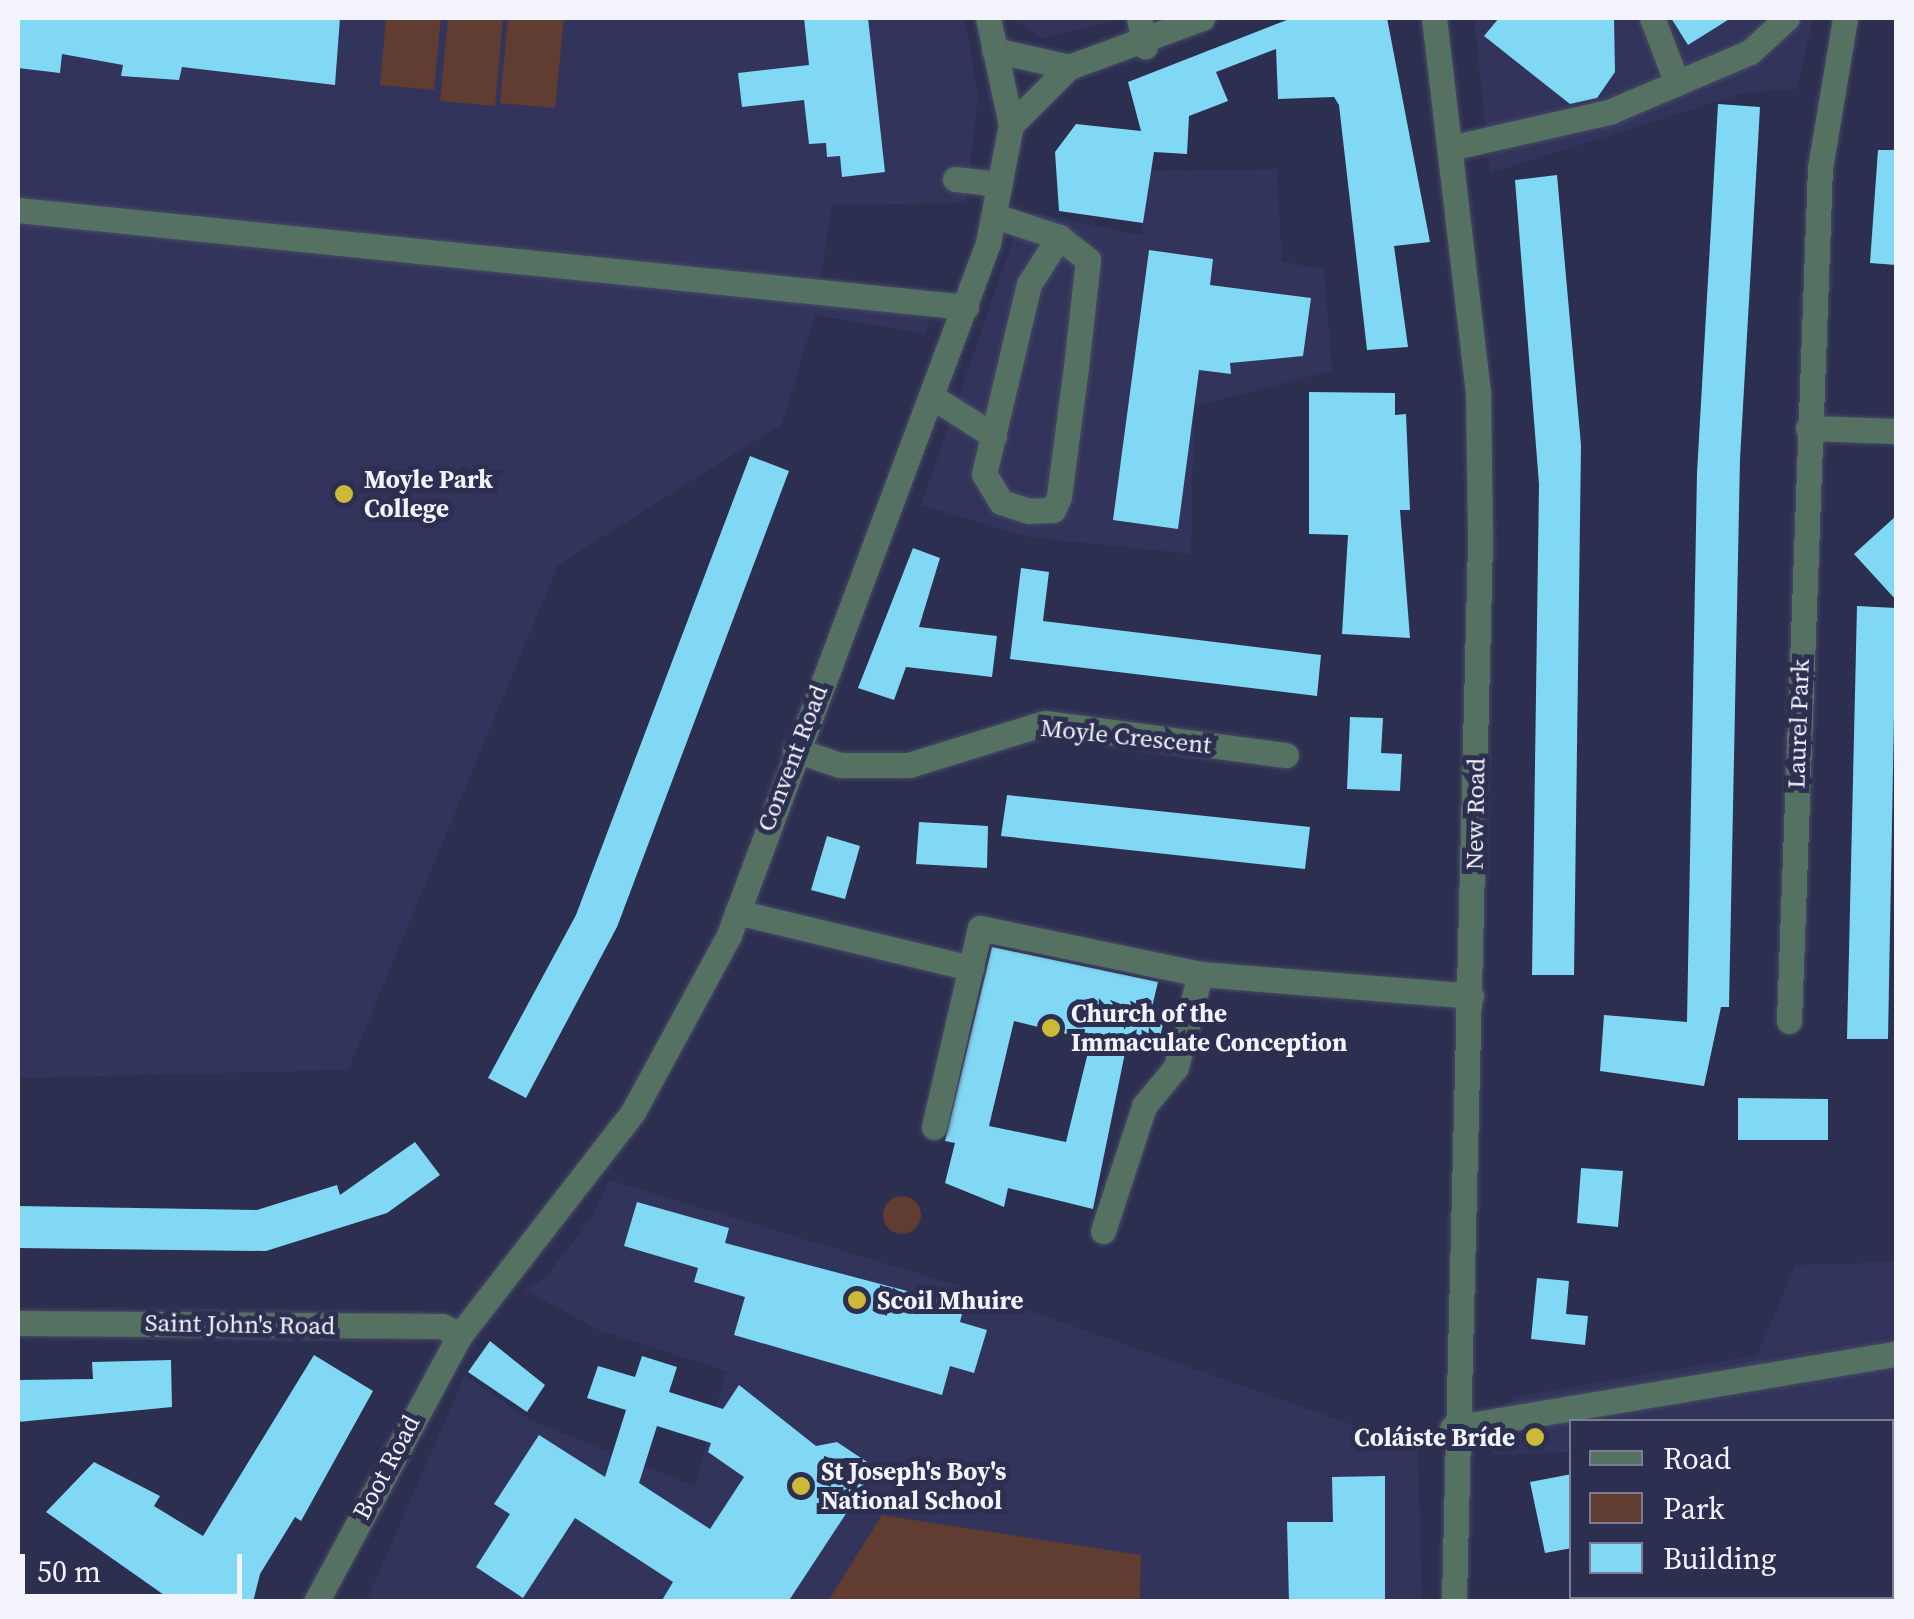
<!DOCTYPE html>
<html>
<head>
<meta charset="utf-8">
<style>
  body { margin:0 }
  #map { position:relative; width:1914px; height:1619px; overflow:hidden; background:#2c2f4f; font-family:"Source Serif 4",serif }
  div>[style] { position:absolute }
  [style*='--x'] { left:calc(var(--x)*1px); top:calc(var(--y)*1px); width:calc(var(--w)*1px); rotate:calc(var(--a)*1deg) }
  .built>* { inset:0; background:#32345b }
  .green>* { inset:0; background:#613c30 }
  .round { border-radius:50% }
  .building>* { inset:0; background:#80d8f4 }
  .roads { filter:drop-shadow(0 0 2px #484a67) drop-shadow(0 0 2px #484a67) }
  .minor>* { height:25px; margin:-12.5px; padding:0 12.5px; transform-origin:12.5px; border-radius:12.5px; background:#547161 }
  .dots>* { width:28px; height:28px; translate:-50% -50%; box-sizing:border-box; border:5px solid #2c2f4f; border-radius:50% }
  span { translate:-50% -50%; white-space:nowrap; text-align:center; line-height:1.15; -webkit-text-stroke:10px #2c2f4f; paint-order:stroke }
  .poi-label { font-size:25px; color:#f2f3fb; font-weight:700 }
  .left { translate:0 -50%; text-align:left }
  .right { translate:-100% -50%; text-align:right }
  .street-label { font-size:25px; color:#f2f3fb }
  .frame { position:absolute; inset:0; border:20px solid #f2f3fb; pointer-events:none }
  .legend { position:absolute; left:1569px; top:1419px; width:325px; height:180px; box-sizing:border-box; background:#2c2f4f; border:2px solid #7b7d94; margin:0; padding:12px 18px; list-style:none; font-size:30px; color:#f2f3fb }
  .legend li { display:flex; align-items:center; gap:20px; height:50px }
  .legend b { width:50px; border:2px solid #7b7d94 }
  .scale { position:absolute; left:20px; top:1554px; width:222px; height:45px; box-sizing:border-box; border:5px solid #f2f3fb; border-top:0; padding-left:12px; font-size:30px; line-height:35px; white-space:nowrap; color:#f2f3fb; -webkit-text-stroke:8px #2c2f4f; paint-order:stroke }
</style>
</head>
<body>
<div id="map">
  <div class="built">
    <div style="clip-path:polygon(18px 18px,965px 18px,978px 97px,966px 203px,832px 205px,821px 277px,936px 291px,926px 334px,815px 315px,782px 424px,558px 565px,348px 1070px,18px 1078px)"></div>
    <div style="clip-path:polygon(1011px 18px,1129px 18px,1042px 38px)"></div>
    <div style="clip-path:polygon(1474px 18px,1813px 18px,1797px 89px,1745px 93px,1490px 173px)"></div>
    <div style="clip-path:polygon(1277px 169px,1282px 261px,1324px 270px,1332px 371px,1194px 406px,1191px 554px,1027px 537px,921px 505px,1023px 211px,1142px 235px,1151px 171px)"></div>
    <div style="clip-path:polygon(609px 1180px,960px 1286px,1418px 1448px,1422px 1601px,1140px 1601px,1141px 1556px,882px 1515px,828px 1601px,366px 1602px,465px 1375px,530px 1420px,695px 1486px,726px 1371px,601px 1331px,524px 1290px,545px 1278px,590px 1220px)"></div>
    <div style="clip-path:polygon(1896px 1262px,1896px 1601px,1888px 1597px,1892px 1422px,1572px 1422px,1571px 1452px,1491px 1455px,1512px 1397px,1757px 1355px,1796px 1265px)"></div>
  </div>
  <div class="green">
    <div style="clip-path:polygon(386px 18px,441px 18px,434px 90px,380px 85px)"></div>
    <div style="clip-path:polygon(448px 18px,503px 18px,495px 106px,440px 101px)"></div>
    <div style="clip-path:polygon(508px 18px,564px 18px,555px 108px,500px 103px)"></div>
    <div class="round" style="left:883px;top:1196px;width:38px;height:38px"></div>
    <div style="clip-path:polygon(882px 1515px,1141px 1555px,1140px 1601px,828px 1601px)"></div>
  </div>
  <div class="building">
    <div style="clip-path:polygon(18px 18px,340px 18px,335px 85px,182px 67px,179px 80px,121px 76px,123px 65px,62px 54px,60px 73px,18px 68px)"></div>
    <div style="clip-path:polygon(804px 18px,868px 18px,885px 172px,842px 177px,840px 156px,827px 157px,826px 143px,809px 144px,804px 100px,742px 107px,738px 73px,809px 65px)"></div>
    <div style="clip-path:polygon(1292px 18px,1387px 18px,1430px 242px,1394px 246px,1408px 347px,1367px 350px,1339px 105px,1334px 97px,1278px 99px,1276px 49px,1216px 72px,1228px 101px,1189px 116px,1187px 154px,1154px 152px,1143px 223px,1059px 211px,1055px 152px,1076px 124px,1141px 131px,1128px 82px)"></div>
    <div style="clip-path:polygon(1499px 18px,1614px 18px,1615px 72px,1597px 98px,1570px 104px,1484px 36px)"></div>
    <div style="clip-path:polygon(1671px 18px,1731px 18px,1688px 45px)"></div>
    <div style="clip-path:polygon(1718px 104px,1760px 107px,1740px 459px,1729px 1007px,1721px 1007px,1704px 1086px,1600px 1071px,1604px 1015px,1687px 1022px,1697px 473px)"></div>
    <div style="clip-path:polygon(1878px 150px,1896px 150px,1896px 265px,1870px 263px)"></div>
    <div style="clip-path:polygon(1557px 175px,1581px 445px,1574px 975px,1532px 975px,1539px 484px,1515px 180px)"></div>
    <div style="clip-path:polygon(1149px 250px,1213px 259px,1210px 285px,1311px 298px,1303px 356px,1230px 363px,1231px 374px,1199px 370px,1178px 529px,1113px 520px)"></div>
    <div style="clip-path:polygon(1309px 392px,1395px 393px,1395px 415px,1406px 414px,1410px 510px,1400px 510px,1410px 638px,1342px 634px,1348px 535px,1309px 534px)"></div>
    <div style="clip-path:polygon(750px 456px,789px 471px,617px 927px,526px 1098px,488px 1078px,576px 915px)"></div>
    <div style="clip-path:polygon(1896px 516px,1896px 600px,1854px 554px)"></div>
    <div style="clip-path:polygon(913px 548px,940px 558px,919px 627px,997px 636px,992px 677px,906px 667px,894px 700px,858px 688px)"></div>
    <div style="clip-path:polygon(1021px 568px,1049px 572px,1043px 621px,1321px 655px,1317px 696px,1010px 659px)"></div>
    <div style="clip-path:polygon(1857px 606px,1896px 608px,1888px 1039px,1847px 1039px)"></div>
    <div style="clip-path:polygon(1350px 717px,1383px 718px,1381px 753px,1402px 754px,1400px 791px,1347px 789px)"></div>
    <div style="clip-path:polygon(1007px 795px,1310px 827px,1305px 869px,1001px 836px)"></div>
    <div style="clip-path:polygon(919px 822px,988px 826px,987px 868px,916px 864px)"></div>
    <div style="clip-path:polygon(827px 836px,860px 846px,845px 899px,811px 890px)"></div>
    <div style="clip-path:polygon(evenodd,992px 947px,1158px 982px,1152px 1007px,1166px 1011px,1160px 1037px,1126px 1048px,1093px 1209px,1008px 1188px,1004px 1207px,945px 1183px,955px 1143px,945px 1141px,992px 947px,1014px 1021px,1091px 1040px,1066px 1142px,989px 1126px,1014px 1021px)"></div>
    <div style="clip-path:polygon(1738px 1098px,1828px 1099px,1828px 1140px,1738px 1140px)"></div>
    <div style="clip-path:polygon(415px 1142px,440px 1175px,387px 1213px,266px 1251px,18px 1248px,18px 1206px,257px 1210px,337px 1185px,340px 1195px)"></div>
    <div style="clip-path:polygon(1581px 1168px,1623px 1171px,1618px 1227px,1577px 1223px)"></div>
    <div style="clip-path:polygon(637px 1202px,729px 1228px,725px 1243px,964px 1306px,960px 1322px,987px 1330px,974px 1373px,950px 1366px,942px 1395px,734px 1335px,745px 1297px,694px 1282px,698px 1268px,624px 1246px)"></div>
    <div style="clip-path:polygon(1537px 1278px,1569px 1281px,1566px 1314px,1588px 1316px,1585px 1345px,1531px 1339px)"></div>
    <div style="clip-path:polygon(490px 1341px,545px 1385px,527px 1412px,468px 1372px)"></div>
    <div style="clip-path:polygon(314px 1355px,373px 1391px,301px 1521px,295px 1517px,260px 1574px,253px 1602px,174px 1602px,46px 1512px,94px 1462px,160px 1496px,154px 1506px,203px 1536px)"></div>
    <div style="clip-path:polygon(evenodd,642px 1356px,677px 1367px,669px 1392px,723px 1409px,739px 1385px,816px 1446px,837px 1442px,876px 1468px,788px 1602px,661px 1602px,673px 1582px,575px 1518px,523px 1598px,476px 1567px,510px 1514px,494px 1504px,539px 1435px,605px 1477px,626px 1410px,587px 1398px,598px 1366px,635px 1377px,642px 1356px,657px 1426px,711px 1443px,708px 1452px,744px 1477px,710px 1529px,639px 1483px,657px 1426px)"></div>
    <div style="clip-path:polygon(171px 1360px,172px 1407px,18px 1422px,18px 1380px,93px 1379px,92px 1362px)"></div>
    <div style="clip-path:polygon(1572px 1474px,1572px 1548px,1545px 1553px,1530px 1482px)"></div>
    <div style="clip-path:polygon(1385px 1476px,1385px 1602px,1289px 1602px,1287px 1522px,1333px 1522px,1332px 1477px)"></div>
  </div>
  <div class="roads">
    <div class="minor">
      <div style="--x:1139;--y:18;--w:29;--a:78"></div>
      <div style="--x:1434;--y:18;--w:377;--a:83.3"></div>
      <div style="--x:1478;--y:392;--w:150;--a:89.2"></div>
      <div style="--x:1480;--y:542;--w:1060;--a:91.41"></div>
      <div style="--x:1652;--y:18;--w:70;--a:69"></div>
      <div style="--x:994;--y:50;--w:77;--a:12.8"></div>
      <div style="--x:1011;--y:125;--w:82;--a:-45"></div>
      <div style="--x:1069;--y:67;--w:142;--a:-20.2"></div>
      <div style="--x:1450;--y:148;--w:163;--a:-12.8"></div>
      <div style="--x:1609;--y:112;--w:153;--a:-23.1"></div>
      <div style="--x:1750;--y:52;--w:50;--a:-42.6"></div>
      <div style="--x:955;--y:179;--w:45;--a:6.3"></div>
      <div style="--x:18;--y:210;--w:953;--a:5.84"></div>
      <div style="--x:995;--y:216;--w:67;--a:18.2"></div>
      <div style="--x:1059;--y:237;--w:37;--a:38"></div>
      <div style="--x:1088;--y:260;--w:108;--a:96.4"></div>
      <div style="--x:1076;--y:367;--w:131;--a:97.5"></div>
      <div style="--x:1059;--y:497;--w:14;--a:115"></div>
      <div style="--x:1053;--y:510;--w:24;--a:178"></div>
      <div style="--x:1029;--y:511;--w:29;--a:-162"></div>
      <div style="--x:1001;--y:502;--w:33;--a:-121"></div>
      <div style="--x:984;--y:474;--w:195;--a:-76.7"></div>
      <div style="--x:1029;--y:284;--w:56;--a:-57.4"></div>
      <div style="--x:934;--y:398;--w:71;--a:32.3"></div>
      <div style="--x:1808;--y:428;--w:88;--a:2"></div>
      <div style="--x:795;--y:750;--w:47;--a:18.4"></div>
      <div style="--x:840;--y:765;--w:69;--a:0"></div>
      <div style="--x:909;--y:765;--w:142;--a:-17.2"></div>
      <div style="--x:1045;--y:723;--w:243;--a:7.6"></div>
      <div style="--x:737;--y:912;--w:241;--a:13.5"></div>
      <div style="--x:1789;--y:1021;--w:854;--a:-87.92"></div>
      <div style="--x:1820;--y:168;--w:152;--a:-80.5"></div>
      <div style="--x:934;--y:1127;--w:204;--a:-77"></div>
      <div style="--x:980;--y:928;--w:225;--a:11.8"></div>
      <div style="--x:1103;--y:1231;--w:132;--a:-71.8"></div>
      <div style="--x:1144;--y:1106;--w:50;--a:-50.6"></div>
      <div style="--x:1176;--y:1067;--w:96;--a:-75.5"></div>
      <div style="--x:1200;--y:974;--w:272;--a:4.6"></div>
      <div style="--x:18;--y:1323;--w:424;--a:0.4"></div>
      <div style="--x:442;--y:1326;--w:20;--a:27"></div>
      <div style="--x:1452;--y:1428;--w:450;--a:-9.5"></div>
      <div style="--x:316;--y:1602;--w:303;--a:-61.7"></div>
      <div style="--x:460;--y:1335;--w:282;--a:-52.2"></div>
      <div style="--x:633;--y:1112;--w:201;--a:-61.5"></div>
      <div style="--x:729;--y:935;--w:739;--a:-69.48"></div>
      <div style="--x:988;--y:243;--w:120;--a:-79"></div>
      <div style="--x:1011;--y:125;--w:109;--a:-102.1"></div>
    </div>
  </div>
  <div class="dots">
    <div style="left:344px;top:494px;background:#cdb938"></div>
    <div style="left:1051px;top:1028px;background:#cdb938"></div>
    <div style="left:857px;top:1300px;background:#cdb938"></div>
    <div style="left:1535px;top:1437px;background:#cdb938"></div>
    <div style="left:801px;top:1486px;background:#cdb938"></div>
  </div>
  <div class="poi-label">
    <span class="left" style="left:364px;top:494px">Moyle Park<br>College</span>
    <span class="left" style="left:1071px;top:1028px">Church of the<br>Immaculate Conception</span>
    <span class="left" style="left:877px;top:1300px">Scoil Mhuire</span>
    <span class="right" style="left:1515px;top:1437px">Coláiste Bríde</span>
    <span class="left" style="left:821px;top:1486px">St Joseph's Boy's<br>National School</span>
  </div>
  <div class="street-label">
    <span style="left:1798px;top:724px;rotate:-88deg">Laurel Park</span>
    <span style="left:1126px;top:736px;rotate:6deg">Moyle Crescent</span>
    <span style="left:792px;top:758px;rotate:-69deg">Convent Road</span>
    <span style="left:1475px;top:814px;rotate:-89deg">New Road</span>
    <span style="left:240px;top:1324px;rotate:1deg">Saint John's Road</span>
    <span style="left:386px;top:1467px;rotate:-62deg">Boot Road</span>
  </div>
  <div class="frame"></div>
  <ul class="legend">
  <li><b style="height:12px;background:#547161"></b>Road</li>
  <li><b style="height:28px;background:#613c30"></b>Park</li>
  <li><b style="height:28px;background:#80d8f4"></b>Building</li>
  </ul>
  <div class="scale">50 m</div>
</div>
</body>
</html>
